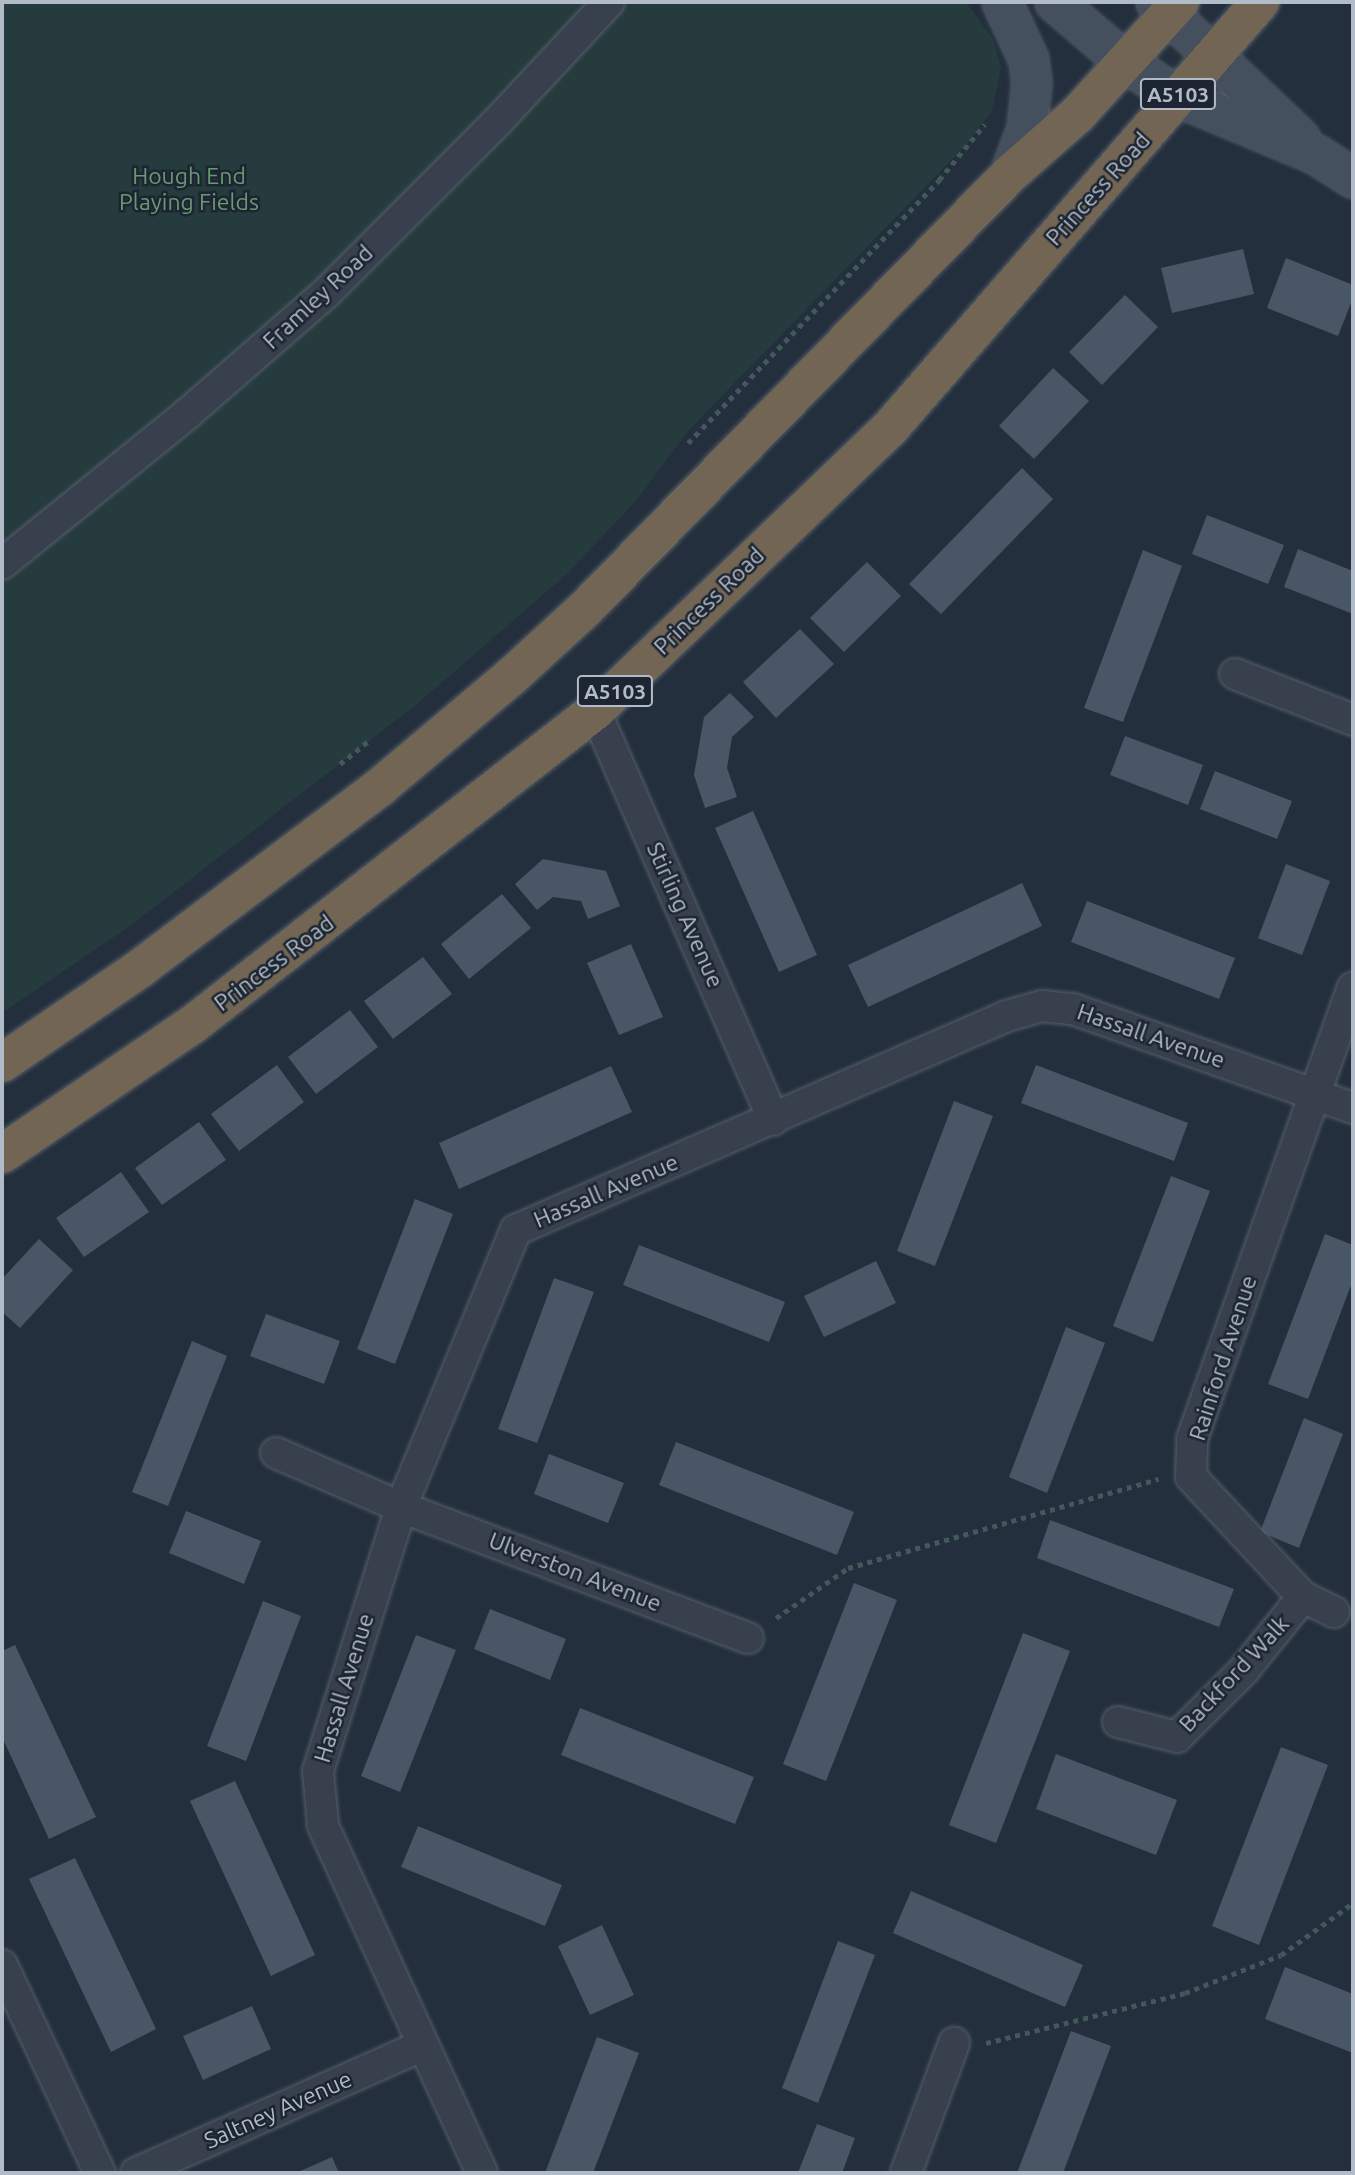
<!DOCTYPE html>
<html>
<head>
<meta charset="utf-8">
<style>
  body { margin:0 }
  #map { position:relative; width:1355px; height:2175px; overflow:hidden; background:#232f3c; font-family:Ubuntu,sans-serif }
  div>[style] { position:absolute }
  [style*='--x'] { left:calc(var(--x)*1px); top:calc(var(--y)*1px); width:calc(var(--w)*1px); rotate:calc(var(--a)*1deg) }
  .green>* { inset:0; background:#253b3d }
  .building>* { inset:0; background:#495665 }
  .path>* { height:4.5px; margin-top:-2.25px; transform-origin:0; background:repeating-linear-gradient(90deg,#43585a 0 5px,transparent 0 10px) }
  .roads { filter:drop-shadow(0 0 2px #555e6a) drop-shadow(0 0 2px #555e6a) }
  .street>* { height:30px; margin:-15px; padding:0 15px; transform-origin:15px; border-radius:15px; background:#37404c }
  .secondary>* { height:38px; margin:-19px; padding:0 19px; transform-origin:19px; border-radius:19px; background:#45505f }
  .highway>* { height:38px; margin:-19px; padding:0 19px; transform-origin:19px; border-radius:19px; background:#726554 }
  span { translate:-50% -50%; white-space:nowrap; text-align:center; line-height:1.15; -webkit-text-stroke:5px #1c2531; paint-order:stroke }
  .shield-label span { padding:2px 5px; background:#1c2531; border:2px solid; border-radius:5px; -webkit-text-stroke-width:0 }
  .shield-label { font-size:21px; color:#b2bbc8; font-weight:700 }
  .park-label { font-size:23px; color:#699972 }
  .street-label { font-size:23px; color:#b2bbc8 }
  .frame { position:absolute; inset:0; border:4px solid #b2bbc8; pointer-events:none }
</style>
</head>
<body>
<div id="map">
  <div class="green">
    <div style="clip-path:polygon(2px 2px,966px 2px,993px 39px,1001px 67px,992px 111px,966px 145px,689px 430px,636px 501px,567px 574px,416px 705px,130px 926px,2px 1013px)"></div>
  </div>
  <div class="building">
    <div style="clip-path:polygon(1243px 249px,1254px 294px,1172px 313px,1161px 268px)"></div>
    <div style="clip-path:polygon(1286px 258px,1353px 285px,1353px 298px,1338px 336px,1267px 308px)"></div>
    <div style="clip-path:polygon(1125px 295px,1158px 327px,1102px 385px,1069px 352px)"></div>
    <div style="clip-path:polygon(1053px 368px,1089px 401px,1034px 459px,999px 426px)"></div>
    <div style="clip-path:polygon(1022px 468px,1053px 499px,941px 614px,909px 584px)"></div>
    <div style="clip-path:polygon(1207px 515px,1284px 545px,1268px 584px,1192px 554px)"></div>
    <div style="clip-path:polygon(1298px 549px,1353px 571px,1353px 614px,1284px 587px)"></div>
    <div style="clip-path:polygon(1143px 550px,1182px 566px,1123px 722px,1084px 708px)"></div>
    <div style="clip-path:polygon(867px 562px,901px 596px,844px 652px,810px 618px)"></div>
    <div style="clip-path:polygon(800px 629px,834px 664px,776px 718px,743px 682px)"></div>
    <div style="clip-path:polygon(730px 693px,754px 717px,732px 737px,727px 768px,737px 797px,705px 808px,694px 775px,704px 717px)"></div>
    <div style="clip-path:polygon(1125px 736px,1203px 765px,1188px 805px,1110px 775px)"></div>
    <div style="clip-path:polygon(1215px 771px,1292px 801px,1277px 839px,1200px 809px)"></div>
    <div style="clip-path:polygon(753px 811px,817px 955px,779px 972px,715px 828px)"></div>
    <div style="clip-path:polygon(543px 859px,606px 871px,620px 906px,588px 919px,581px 901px,553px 897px,537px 910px,515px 884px)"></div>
    <div style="clip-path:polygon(1286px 864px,1330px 881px,1302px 955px,1258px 938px)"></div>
    <div style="clip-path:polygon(1022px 883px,1042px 926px,868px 1007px,848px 965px)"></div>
    <div style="clip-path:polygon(502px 894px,531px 928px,469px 979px,441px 944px)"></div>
    <div style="clip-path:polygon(1087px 901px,1235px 958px,1219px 999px,1071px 942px)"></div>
    <div style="clip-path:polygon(631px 944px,663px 1017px,619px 1035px,587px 963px)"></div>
    <div style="clip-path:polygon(423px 957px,452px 994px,393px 1039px,364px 1001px)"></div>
    <div style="clip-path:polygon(350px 1010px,378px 1047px,316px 1094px,288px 1057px)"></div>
    <div style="clip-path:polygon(277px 1065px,304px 1102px,239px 1151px,211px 1114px)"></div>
    <div style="clip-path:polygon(1036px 1065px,1188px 1123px,1174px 1161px,1021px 1103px)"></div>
    <div style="clip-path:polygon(611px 1066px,632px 1112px,459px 1189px,439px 1143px)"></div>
    <div style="clip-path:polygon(954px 1101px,993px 1116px,935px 1266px,897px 1251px)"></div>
    <div style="clip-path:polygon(199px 1122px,226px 1160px,162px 1205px,135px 1168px)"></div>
    <div style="clip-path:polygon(121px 1172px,149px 1212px,84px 1257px,56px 1218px)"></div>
    <div style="clip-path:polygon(1171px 1176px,1210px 1191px,1153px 1342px,1113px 1326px)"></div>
    <div style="clip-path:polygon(415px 1199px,453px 1214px,395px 1364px,357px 1349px)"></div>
    <div style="clip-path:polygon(1325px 1234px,1353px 1245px,1353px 1280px,1308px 1399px,1268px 1384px)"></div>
    <div style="clip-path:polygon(39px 1239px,73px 1270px,20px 1328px,2px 1312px,2px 1279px)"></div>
    <div style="clip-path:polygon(639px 1245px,785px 1302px,769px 1342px,623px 1285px)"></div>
    <div style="clip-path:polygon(876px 1261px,896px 1303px,824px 1337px,804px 1296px)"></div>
    <div style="clip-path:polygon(554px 1278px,594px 1292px,537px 1443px,498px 1429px)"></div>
    <div style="clip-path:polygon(266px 1314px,340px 1341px,324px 1384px,250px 1356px)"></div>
    <div style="clip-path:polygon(1066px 1327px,1105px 1343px,1047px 1493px,1009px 1477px)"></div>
    <div style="clip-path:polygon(192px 1341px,227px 1356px,168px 1506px,132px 1492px)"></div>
    <div style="clip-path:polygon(1304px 1418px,1343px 1434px,1299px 1548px,1260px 1532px)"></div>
    <div style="clip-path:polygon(676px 1442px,854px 1512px,837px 1555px,659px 1485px)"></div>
    <div style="clip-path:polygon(549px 1454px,624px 1483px,608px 1523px,534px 1494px)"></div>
    <div style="clip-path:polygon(186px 1511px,261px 1541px,244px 1584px,169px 1553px)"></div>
    <div style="clip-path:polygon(1050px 1520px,1234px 1589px,1219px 1627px,1037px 1558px)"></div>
    <div style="clip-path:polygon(854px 1583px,897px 1600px,826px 1781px,783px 1764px)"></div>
    <div style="clip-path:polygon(263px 1601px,301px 1616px,246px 1761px,207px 1746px)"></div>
    <div style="clip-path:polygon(490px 1609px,566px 1639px,550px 1680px,474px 1649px)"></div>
    <div style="clip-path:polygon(1023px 1633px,1070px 1651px,996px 1843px,949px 1825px)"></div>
    <div style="clip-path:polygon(416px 1635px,456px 1650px,400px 1792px,361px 1776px)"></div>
    <div style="clip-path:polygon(15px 1645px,96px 1817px,49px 1839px,2px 1737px,2px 1651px)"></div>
    <div style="clip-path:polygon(580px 1708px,754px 1777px,735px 1824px,561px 1755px)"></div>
    <div style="clip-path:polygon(1281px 1747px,1328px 1765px,1259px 1945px,1212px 1926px)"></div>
    <div style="clip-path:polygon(1056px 1754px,1177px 1800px,1156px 1855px,1036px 1809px)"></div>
    <div style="clip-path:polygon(235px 1781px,315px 1955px,271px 1976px,190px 1801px)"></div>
    <div style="clip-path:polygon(418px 1826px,562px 1885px,545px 1926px,401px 1867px)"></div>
    <div style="clip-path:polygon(75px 1858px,156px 2029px,111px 2052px,29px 1879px)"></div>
    <div style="clip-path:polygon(911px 1891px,1083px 1965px,1065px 2007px,893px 1933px)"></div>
    <div style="clip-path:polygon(602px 1925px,634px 1995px,590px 2015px,558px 1946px)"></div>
    <div style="clip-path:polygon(838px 1941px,875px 1955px,818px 2103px,782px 2088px)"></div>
    <div style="clip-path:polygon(1285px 1967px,1353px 1994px,1353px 2053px,1265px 2019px)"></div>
    <div style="clip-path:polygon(252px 2006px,271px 2049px,203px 2080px,183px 2036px)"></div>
    <div style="clip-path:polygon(1071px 2031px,1111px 2046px,1063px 2173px,1017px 2173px)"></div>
    <div style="clip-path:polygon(597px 2037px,639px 2053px,593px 2173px,545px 2173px)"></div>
    <div style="clip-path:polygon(817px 2124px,855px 2138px,842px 2173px,798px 2173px)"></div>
    <div style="clip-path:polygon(332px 2157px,339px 2173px,296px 2173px)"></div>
  </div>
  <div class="path">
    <div style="--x:688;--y:443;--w:364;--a:-46.3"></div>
    <div style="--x:939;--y:180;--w:72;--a:-50.6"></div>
    <div style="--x:340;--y:764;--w:36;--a:-39"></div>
    <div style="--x:776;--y:1618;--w:88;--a:-34.8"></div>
    <div style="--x:848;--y:1568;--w:323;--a:-16"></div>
    <div style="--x:986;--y:2043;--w:205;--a:-14.1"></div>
    <div style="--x:1185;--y:1993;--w:103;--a:-21.6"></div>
    <div style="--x:1281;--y:1955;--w:89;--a:-35.8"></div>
  </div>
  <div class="roads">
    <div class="street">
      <div style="--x:2;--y:564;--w:238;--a:-39"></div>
      <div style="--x:187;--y:414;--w:184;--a:-41"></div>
      <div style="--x:326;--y:293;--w:243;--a:-45"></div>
      <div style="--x:498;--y:121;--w:163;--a:-47"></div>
      <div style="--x:1235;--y:674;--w:127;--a:21.3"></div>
      <div style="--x:595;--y:711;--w:446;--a:66.4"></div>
      <div style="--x:276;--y:1453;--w:136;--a:23.4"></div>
      <div style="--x:401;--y:1507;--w:371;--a:20.7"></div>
      <div style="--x:1334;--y:1612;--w:34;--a:-154"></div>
      <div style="--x:1303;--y:1597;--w:164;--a:-133"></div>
      <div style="--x:1191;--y:1477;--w:38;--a:-88"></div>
      <div style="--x:1192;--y:1439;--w:479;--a:-70.4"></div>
      <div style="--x:1118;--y:1722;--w:61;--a:14.3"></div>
      <div style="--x:1177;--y:1737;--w:95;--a:-45"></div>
      <div style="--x:1244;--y:1670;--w:94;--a:-51.1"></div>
      <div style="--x:2;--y:1965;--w:230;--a:64.8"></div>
      <div style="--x:136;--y:2173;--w:312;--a:-24"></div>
      <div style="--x:482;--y:2173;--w:383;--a:-114.6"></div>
      <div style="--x:323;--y:1825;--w:54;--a:-95.3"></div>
      <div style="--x:318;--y:1771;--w:277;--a:-72.5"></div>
      <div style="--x:401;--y:1507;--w:300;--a:-67.5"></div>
      <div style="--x:516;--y:1230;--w:536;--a:-23.55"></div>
      <div style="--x:1007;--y:1016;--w:36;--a:-16"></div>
      <div style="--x:1042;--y:1006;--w:31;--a:6"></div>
      <div style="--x:1073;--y:1009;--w:297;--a:19.5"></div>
      <div style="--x:906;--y:2173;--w:139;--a:-69.7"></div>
    </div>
    <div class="secondary">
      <div style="--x:1002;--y:2;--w:64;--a:65"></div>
      <div style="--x:1029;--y:60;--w:23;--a:83"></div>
      <div style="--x:1032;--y:83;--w:46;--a:96.2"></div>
      <div style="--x:1027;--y:129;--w:48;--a:110.7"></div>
      <div style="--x:1055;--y:2;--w:91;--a:40.5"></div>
      <div style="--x:1124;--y:61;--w:63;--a:33.9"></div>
      <div style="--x:1176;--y:96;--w:153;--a:22.7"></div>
      <div style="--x:1317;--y:155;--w:43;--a:32.6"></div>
      <div style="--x:1156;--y:2;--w:199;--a:43.4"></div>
    </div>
    <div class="highway">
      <div style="--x:2;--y:1063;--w:170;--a:-34.4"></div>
      <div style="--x:142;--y:967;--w:298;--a:-37.1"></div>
      <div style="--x:380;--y:787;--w:172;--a:-40.1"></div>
      <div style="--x:512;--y:676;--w:100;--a:-42.6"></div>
      <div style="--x:586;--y:608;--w:607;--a:-45.67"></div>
      <div style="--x:1010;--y:174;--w:89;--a:-41.4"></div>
      <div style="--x:1077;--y:115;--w:153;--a:-47.7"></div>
      <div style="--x:2;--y:1154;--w:230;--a:-34.2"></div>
      <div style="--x:192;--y:1025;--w:511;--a:-37.92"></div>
      <div style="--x:595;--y:711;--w:410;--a:-43.8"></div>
      <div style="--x:891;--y:427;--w:563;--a:-49.03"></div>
    </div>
  </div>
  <div class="shield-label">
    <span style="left:1178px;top:94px">A5103</span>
    <span style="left:615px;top:691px">A5103</span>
  </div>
  <div class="park-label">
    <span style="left:189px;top:189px">Hough End<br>Playing Fields</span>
  </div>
  <div class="street-label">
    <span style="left:1098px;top:189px;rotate:-48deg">Princess Road</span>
    <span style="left:318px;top:297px;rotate:-43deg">Framley Road</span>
    <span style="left:709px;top:601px;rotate:-44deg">Princess Road</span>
    <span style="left:685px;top:915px;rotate:66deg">Stirling Avenue</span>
    <span style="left:274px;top:963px;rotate:-37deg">Princess Road</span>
    <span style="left:1151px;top:1036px;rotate:19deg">Hassall Avenue</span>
    <span style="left:606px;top:1191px;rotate:-23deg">Hassall Avenue</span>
    <span style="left:1223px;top:1358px;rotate:-72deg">Rainford Avenue</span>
    <span style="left:575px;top:1572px;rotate:21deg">Ulverston Avenue</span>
    <span style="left:1234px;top:1674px;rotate:-47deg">Backford Walk</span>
    <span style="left:344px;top:1688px;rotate:-73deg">Hassall Avenue</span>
    <span style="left:278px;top:2110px;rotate:-24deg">Saltney Avenue</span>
  </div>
  <div class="frame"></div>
</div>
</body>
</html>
